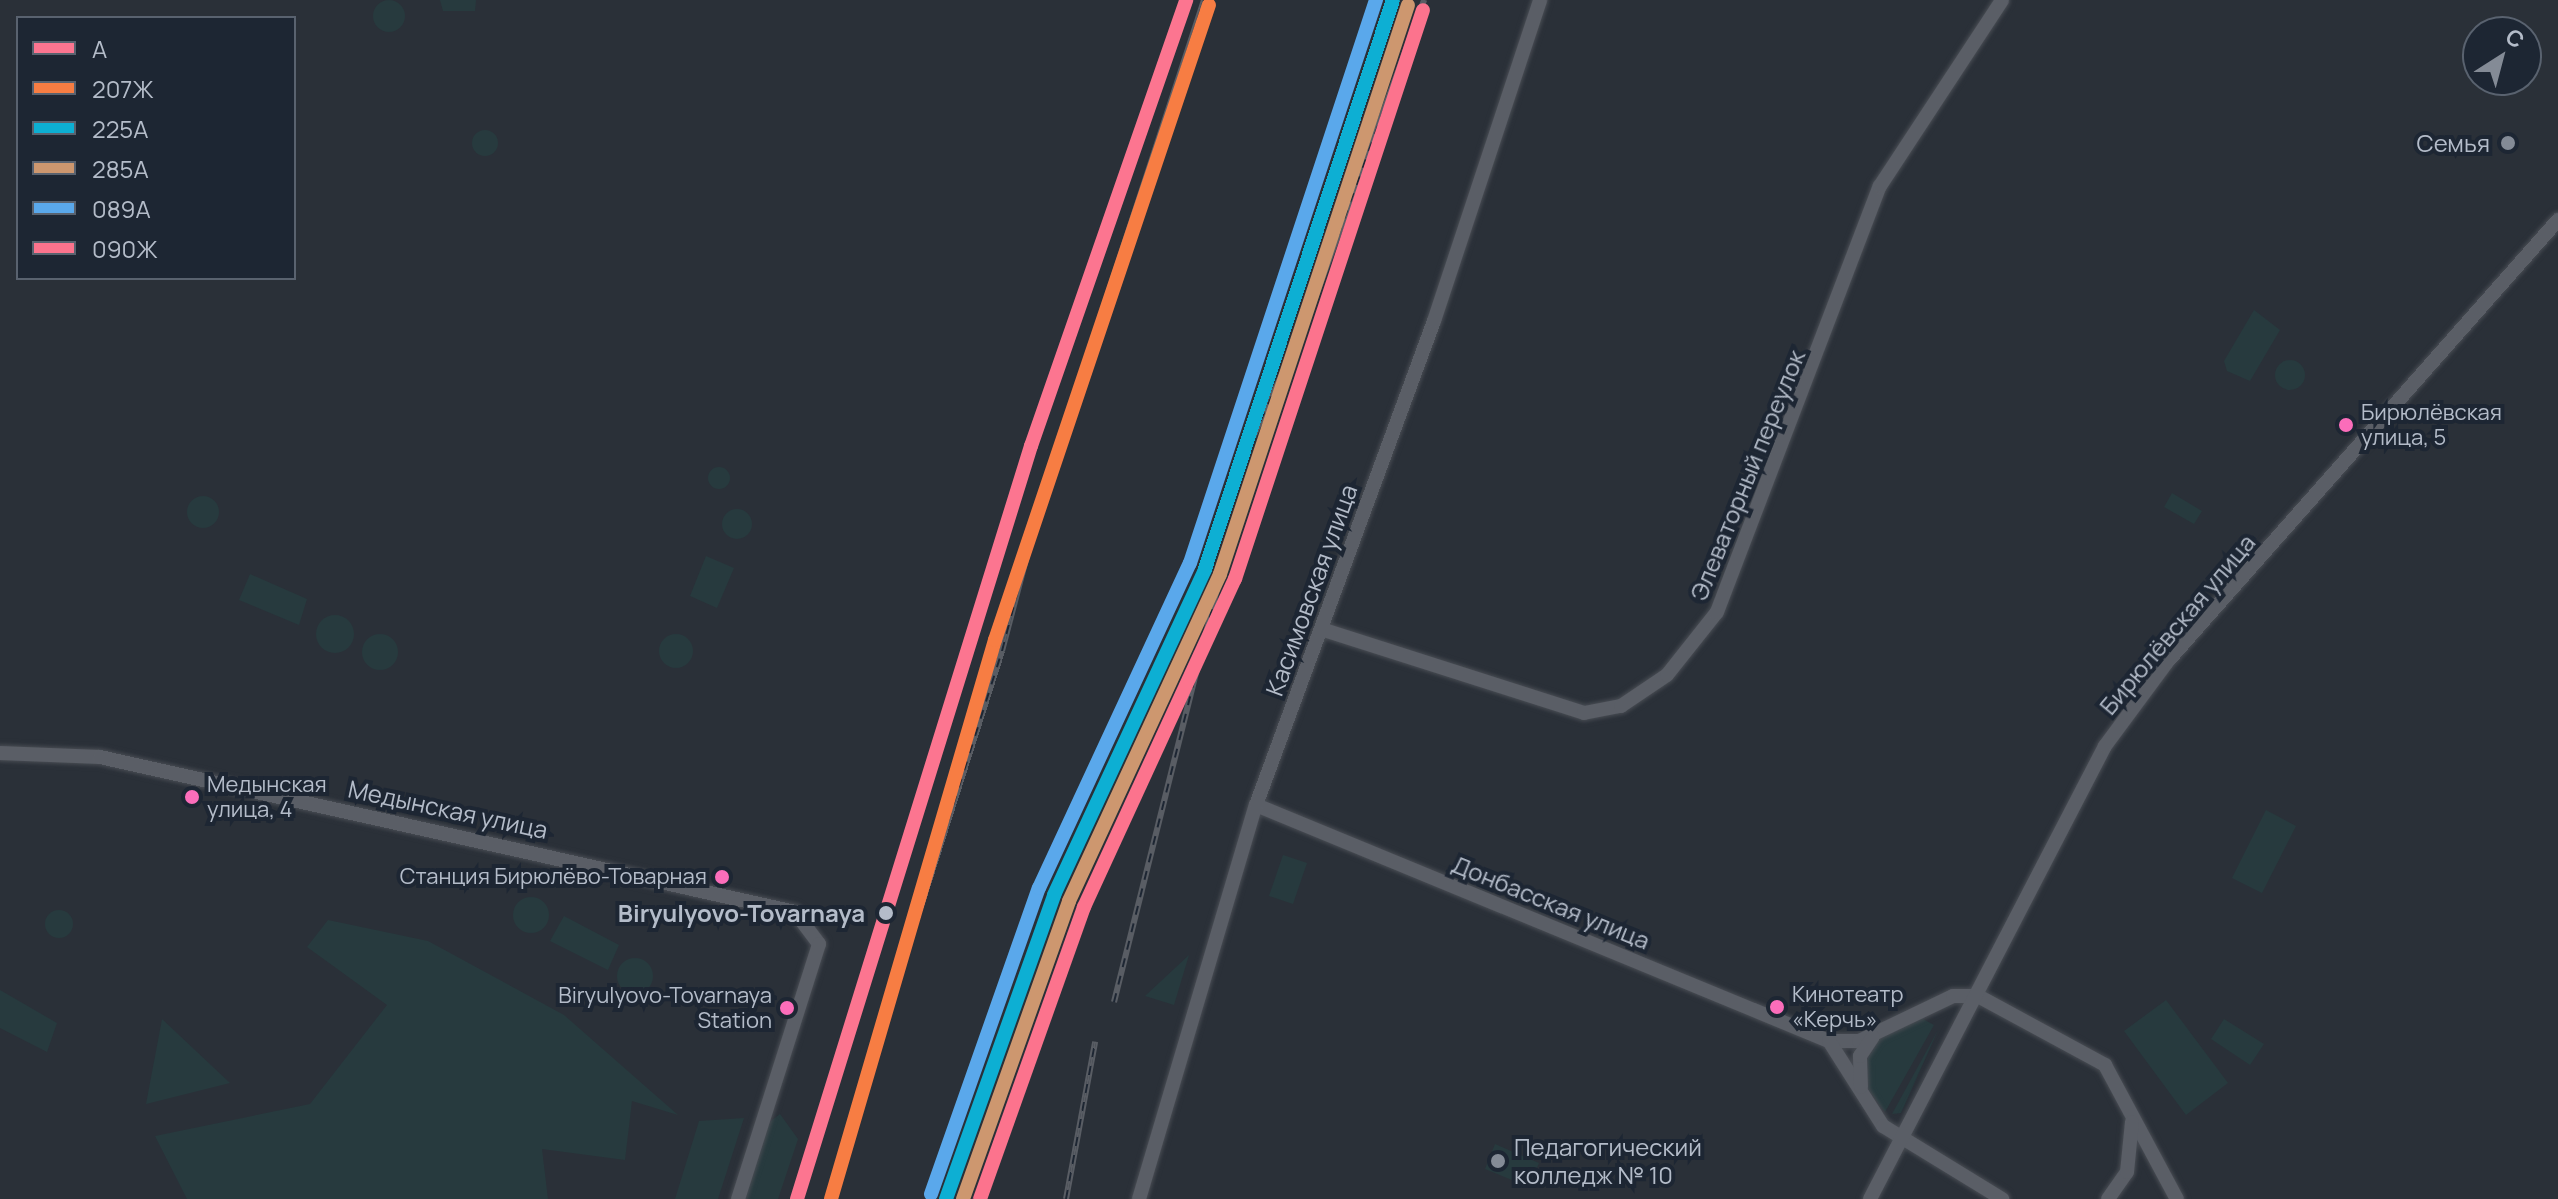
<!DOCTYPE html>
<html>
<head>
<meta charset="utf-8">
<style>
  body { margin:0 }
  #map { position:relative; width:2558px; height:1199px; overflow:hidden; background:#2a3038; font-family:Manrope,sans-serif }
  div>[style] { position:absolute }
  [style*='--x'] { left:calc(var(--x)*1px); top:calc(var(--y)*1px); width:calc(var(--w)*1px); rotate:calc(var(--a)*1deg) }
  .green>* { inset:0; background:#273a3e }
  .round { border-radius:50% }
  .roads { filter:drop-shadow(0 0 2px #484c53) drop-shadow(0 0 2px #484c53) }
  .minor>* { height:14px; margin:-7px; padding:0 7px; transform-origin:7px; border-radius:7px; background:#5a5e66 }
  .rail>* { height:6px; margin-top:-3px; transform-origin:0; background:repeating-linear-gradient(90deg,#1d2633 0 9px,#595d64 0 18px); box-sizing:border-box; border-block:2px solid #595d64 }
  .rail-1>* { height:14px; margin:-7px; padding:0 7px; transform-origin:7px; border-radius:7px; background:#fc7590 }
  .rail-2>* { height:14px; margin:-7px; padding:0 7px; transform-origin:7px; border-radius:7px; background:#f77d43 }
  .rail-3>* { height:14px; margin:-7px; padding:0 7px; transform-origin:7px; border-radius:7px; background:#0dafd3 }
  .rail-4>* { height:14px; margin:-7px; padding:0 7px; transform-origin:7px; border-radius:7px; background:#cd976f }
  .rail-5>* { height:14px; margin:-7px; padding:0 7px; transform-origin:7px; border-radius:7px; background:#5aa8eb }
  .rail-6>* { height:14px; margin:-7px; padding:0 7px; transform-origin:7px; border-radius:7px; background:#fc738d }
  .dots>* { width:22px; height:22px; translate:-50% -50%; box-sizing:border-box; border:4px solid #1d2633; border-radius:50% }
  span { translate:-50% -50%; white-space:nowrap; text-align:center; line-height:1.15; -webkit-text-stroke:8px #1d2633; paint-order:stroke }
  .bus-label { font-size:22px; color:#b4bcc9 }
  .left { translate:0 -50%; text-align:left }
  .right { translate:-100% -50%; text-align:right }
  .poi-label { font-size:24px; color:#b4bcc9 }
  .street-label { font-size:24px; color:#b4bcc9 }
  .stop-label { font-size:24px; color:#b4bcc9; font-weight:700 }
  .legend { position:absolute; left:16px; top:16px; width:280px; height:264px; box-sizing:border-box; background:#1d2633; border:2px solid #59626f; margin:0; padding:10px 14px; list-style:none; font-size:24px; color:#b4bcc9 }
  .legend li { display:flex; align-items:center; gap:16px; height:40px }
  .legend b { width:40px; border:2px solid #59626f }
  .north { position:absolute; left:2462px; top:16px; width:80px; height:80px; box-sizing:border-box; background:#1d2633; border:2px solid #59626f; border-radius:50%; rotate:36deg; font-size:22px; font-weight:700; line-height:32px; text-align:center; color:#b4bcc9 }
  .north::after { content:''; display:block; margin:auto; width:28px; height:36px; background:#848b96; clip-path:polygon(50% 0,100% 100%,50% 72%,0 100%) }
</style>
</head>
<body>
<div id="map">
  <div class="green">
    <div style="clip-path:polygon(440px 0,476px 0,475px 11px,443px 11px)"></div>
    <div class="round" style="left:373px;top:0;width:32px;height:32px"></div>
    <div class="round" style="left:472px;top:130px;width:26px;height:26px"></div>
    <div style="clip-path:polygon(2254px 310px,2280px 330px,2250px 381px,2227px 371px,2224px 361px)"></div>
    <div class="round" style="left:2275px;top:360px;width:30px;height:30px"></div>
    <div class="round" style="left:708px;top:467px;width:22px;height:22px"></div>
    <div style="clip-path:polygon(2172px 493px,2202px 511px,2194px 524px,2164px 507px)"></div>
    <div class="round" style="left:187px;top:496px;width:32px;height:32px"></div>
    <div class="round" style="left:722px;top:509px;width:30px;height:30px"></div>
    <div style="clip-path:polygon(706px 556px,734px 568px,717px 608px,690px 596px)"></div>
    <div style="clip-path:polygon(250px 574px,307px 599px,299px 625px,239px 600px)"></div>
    <div class="round" style="left:316px;top:615px;width:38px;height:38px"></div>
    <div class="round" style="left:659px;top:634px;width:34px;height:34px"></div>
    <div class="round" style="left:362px;top:634px;width:36px;height:36px"></div>
    <div style="clip-path:polygon(2266px 810px,2296px 826px,2262px 893px,2232px 878px)"></div>
    <div style="clip-path:polygon(1283px 855px,1307px 863px,1293px 904px,1269px 896px)"></div>
    <div class="round" style="left:513px;top:897px;width:36px;height:36px"></div>
    <div class="round" style="left:45px;top:910px;width:28px;height:28px"></div>
    <div style="clip-path:polygon(564px 916px,619px 945px,608px 970px,550px 941px)"></div>
    <div style="clip-path:polygon(328px 920px,428px 941px,564px 1015px,678px 1115px,632px 1101px,625px 1160px,542px 1149px,548px 1199px,187px 1199px,155px 1136px,310px 1104px,387px 1005px,307px 947px)"></div>
    <div style="clip-path:polygon(1189px 955px,1174px 1005px,1145px 996px)"></div>
    <div class="round" style="left:617px;top:958px;width:36px;height:36px"></div>
    <div style="clip-path:polygon(0 990px,57px 1023px,47px 1052px,0 1028px)"></div>
    <div style="clip-path:polygon(2166px 1000px,2228px 1083px,2186px 1115px,2124px 1031px)"></div>
    <div style="clip-path:polygon(1921px 1018px,1934px 1025px,1885px 1112px,1867px 1088px,1862px 1066px,1871px 1043px)"></div>
    <div style="clip-path:polygon(162px 1019px,230px 1083px,146px 1104px)"></div>
    <div style="clip-path:polygon(2224px 1019px,2264px 1044px,2250px 1065px,2211px 1039px)"></div>
    <div style="clip-path:polygon(1938px 1030px,1901px 1113px,1892px 1114px)"></div>
    <div style="clip-path:polygon(780px 1114px,798px 1139px,778px 1199px,744px 1199px,767px 1124px)"></div>
    <div style="clip-path:polygon(744px 1118px,718px 1199px,675px 1199px,699px 1121px)"></div>
    <div style="clip-path:polygon(1495px 1144px,1539px 1163px,1529px 1187px,1485px 1169px)"></div>
  </div>
  <div class="roads">
    <div class="minor">
      <div style="--x:1321;--y:629;--w:276;--a:17.7"></div>
      <div style="--x:1584;--y:713;--w:38;--a:-11"></div>
      <div style="--x:1621;--y:706;--w:55;--a:-34"></div>
      <div style="--x:1667;--y:675;--w:80;--a:-51.6"></div>
      <div style="--x:1717;--y:612;--w:456;--a:-69.1"></div>
      <div style="--x:1880;--y:186;--w:222;--a:-56.7"></div>
      <div style="--x:0;--y:753;--w:100;--a:2.3"></div>
      <div style="--x:100;--y:757;--w:712;--a:12.57"></div>
      <div style="--x:795;--y:912;--w:40;--a:53"></div>
      <div style="--x:819;--y:944;--w:268;--a:107.6"></div>
      <div style="--x:1256;--y:805;--w:620;--a:22.39"></div>
      <div style="--x:1829;--y:1041;--w:30;--a:0"></div>
      <div style="--x:1859;--y:1041;--w:104;--a:-25.6"></div>
      <div style="--x:1953;--y:996;--w:25;--a:0"></div>
      <div style="--x:1978;--y:996;--w:145;--a:28.5"></div>
      <div style="--x:2105;--y:1065;--w:152;--a:61.8"></div>
      <div style="--x:1829;--y:1041;--w:101;--a:57.6"></div>
      <div style="--x:1883;--y:1126;--w:140;--a:31.5"></div>
      <div style="--x:1861;--y:1087;--w:31;--a:-92"></div>
      <div style="--x:1860;--y:1056;--w:23;--a:-56"></div>
      <div style="--x:1139;--y:1199;--w:411;--a:-73.5"></div>
      <div style="--x:1256;--y:805;--w:516;--a:-69.81"></div>
      <div style="--x:1434;--y:321;--w:338;--a:-71.7"></div>
      <div style="--x:1870;--y:1199;--w:510;--a:-62.58"></div>
      <div style="--x:2105;--y:746;--w:106;--a:-53.5"></div>
      <div style="--x:2168;--y:661;--w:589;--a:-48.51"></div>
      <div style="--x:2108;--y:1199;--w:33;--a:-55"></div>
      <div style="--x:2127;--y:1172;--w:50;--a:-84.3"></div>
    </div>
  </div>
  <div class="rail">
    <div style="--x:1253;--y:437;--w:129;--a:-65.2"></div>
    <div style="--x:1307;--y:320;--w:341;--a:-69.9"></div>
    <div style="--x:1114;--y:1002;--w:435;--a:-76"></div>
    <div style="--x:828;--y:1199;--w:575;--a:-72.38"></div>
    <div style="--x:1002;--y:651;--w:177;--a:-75.3"></div>
    <div style="--x:1047;--y:480;--w:505;--a:-71.89"></div>
    <div style="--x:1066;--y:1199;--w:160;--a:-79.5"></div>
  </div>
  <div class="rail-1">
    <div style="--x:797;--y:1199;--w:789;--a:-72.74"></div>
    <div style="--x:1031;--y:446;--w:472;--a:-70.8"></div>
  </div>
  <div class="rail-2">
    <div style="--x:831;--y:1199;--w:583;--a:-73.65"></div>
    <div style="--x:995;--y:640;--w:670;--a:-71.38"></div>
  </div>
  <div class="rail-3">
    <div style="--x:946;--y:1199;--w:323;--a:-70.4"></div>
    <div style="--x:1054;--y:895;--w:359;--a:-65.1"></div>
    <div style="--x:1205;--y:569;--w:599;--a:-71.72"></div>
  </div>
  <div class="rail-4">
    <div style="--x:963;--y:1199;--w:316;--a:-70.4"></div>
    <div style="--x:1069;--y:901;--w:360;--a:-65.2"></div>
    <div style="--x:1220;--y:574;--w:599;--a:-71.72"></div>
  </div>
  <div class="rail-5">
    <div style="--x:931;--y:1194;--w:324;--a:-70.6"></div>
    <div style="--x:1039;--y:888;--w:358;--a:-65.1"></div>
    <div style="--x:1190;--y:563;--w:593;--a:-71.72"></div>
  </div>
  <div class="rail-6">
    <div style="--x:980;--y:1199;--w:310;--a:-70.4"></div>
    <div style="--x:1084;--y:907;--w:361;--a:-65.3"></div>
    <div style="--x:1235;--y:579;--w:599;--a:-71.72"></div>
  </div>
  <div class="dots">
    <div style="left:2508px;top:143px;background:#848b96"></div>
    <div style="left:2346px;top:425px;background:#fb6dba"></div>
    <div style="left:192px;top:797px;background:#fb6dba"></div>
    <div style="left:722px;top:877px;background:#fb6dba"></div>
    <div style="left:886px;top:913px;background:#b4bcc9"></div>
    <div style="left:1777px;top:1007px;background:#fb6dba"></div>
    <div style="left:787px;top:1008px;background:#fb6dba"></div>
    <div style="left:1498px;top:1161px;background:#848b96"></div>
  </div>
  <div class="bus-label">
    <span class="left" style="left:2361px;top:425px">Бирюлёвская<br>улица, 5</span>
    <span class="left" style="left:207px;top:797px">Медынская<br>улица, 4</span>
    <span class="right" style="left:707px;top:877px">Станция Бирюлёво-Товарная</span>
    <span class="left" style="left:1792px;top:1007px">Кинотеатр<br>«Керчь»</span>
    <span class="right" style="left:772px;top:1008px">Biryulyovo-Tovarnaya<br>Station</span>
  </div>
  <div class="poi-label">
    <span class="right" style="left:2490px;top:143px">Семья</span>
    <span class="left" style="left:1514px;top:1161px">Педагогический<br>колледж № 10</span>
  </div>
  <div class="street-label">
    <span style="left:1747px;top:475px;rotate:-68deg">Элеваторный переулок</span>
    <span style="left:1311px;top:590px;rotate:-70deg">Касимовская улица</span>
    <span style="left:2177px;top:624px;rotate:-50deg">Бирюлёвская улица</span>
    <span style="left:448px;top:809px;rotate:12deg">Медынская улица</span>
    <span style="left:1551px;top:902px;rotate:22deg">Донбасская улица</span>
  </div>
  <div class="stop-label">
    <span class="right" style="left:865px;top:913px">Biryulyovo-Tovarnaya</span>
  </div>
  <ul class="legend">
  <li><b style="height:10px;background:#fc7590"></b>A</li>
  <li><b style="height:10px;background:#f77d43"></b>207Ж</li>
  <li><b style="height:10px;background:#0dafd3"></b>225А</li>
  <li><b style="height:10px;background:#cd976f"></b>285А</li>
  <li><b style="height:10px;background:#5aa8eb"></b>089А</li>
  <li><b style="height:10px;background:#fc738d"></b>090Ж</li>
  </ul>
  <div class="north">С</div>
</div>
</body>
</html>
